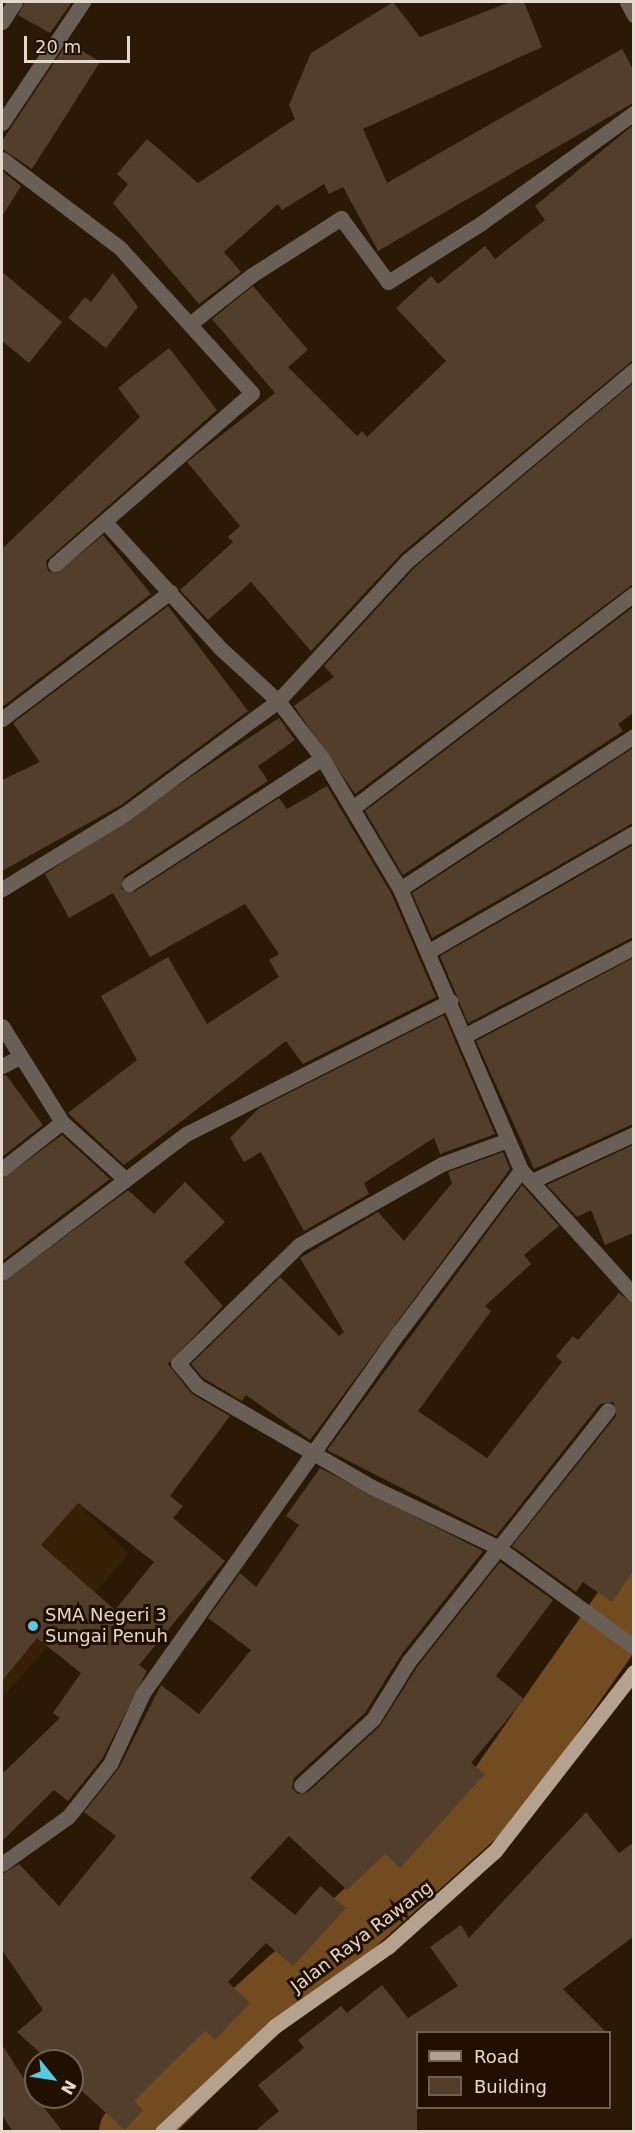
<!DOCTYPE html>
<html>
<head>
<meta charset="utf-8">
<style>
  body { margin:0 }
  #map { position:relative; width:635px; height:2133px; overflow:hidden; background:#2b1906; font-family:"DejaVu Sans",sans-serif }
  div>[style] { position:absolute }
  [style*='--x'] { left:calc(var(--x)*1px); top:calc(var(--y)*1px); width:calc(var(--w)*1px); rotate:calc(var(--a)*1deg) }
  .built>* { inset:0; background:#372006 }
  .river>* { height:64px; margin:-32px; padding:0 32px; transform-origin:32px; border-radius:32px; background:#734b20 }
  .building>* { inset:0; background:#523e2a }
  .minor>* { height:15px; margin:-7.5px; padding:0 7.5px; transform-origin:7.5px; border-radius:7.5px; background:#695f56 }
  .major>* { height:15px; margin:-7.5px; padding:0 7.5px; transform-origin:7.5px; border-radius:7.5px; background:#b5a18e }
  .dots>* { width:16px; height:16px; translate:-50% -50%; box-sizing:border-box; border:3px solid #211001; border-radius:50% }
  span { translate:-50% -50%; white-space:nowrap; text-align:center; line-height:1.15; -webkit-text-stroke:6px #211001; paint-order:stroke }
  .poi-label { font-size:18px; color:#e5d8cc }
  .left { translate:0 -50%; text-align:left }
  .street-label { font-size:18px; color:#e5d8cc }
  .frame { position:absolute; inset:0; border:3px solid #e5d8cc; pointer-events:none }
  .legend { position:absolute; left:416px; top:2031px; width:195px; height:78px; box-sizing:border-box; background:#211001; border:2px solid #6f6052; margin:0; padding:8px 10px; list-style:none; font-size:18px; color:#e5d8cc }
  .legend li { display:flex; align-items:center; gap:12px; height:30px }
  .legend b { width:30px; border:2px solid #6f6052 }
  .north { position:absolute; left:24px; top:2049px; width:60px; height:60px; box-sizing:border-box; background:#211001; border:2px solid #6f6052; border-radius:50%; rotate:120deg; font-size:16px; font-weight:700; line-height:24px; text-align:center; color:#e5d8cc }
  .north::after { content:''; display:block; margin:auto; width:21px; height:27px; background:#57c9e2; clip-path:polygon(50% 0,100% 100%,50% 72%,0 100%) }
  .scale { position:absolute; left:24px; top:36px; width:106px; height:27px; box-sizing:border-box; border:3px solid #e5d8cc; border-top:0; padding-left:8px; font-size:18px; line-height:21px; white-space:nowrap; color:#e5d8cc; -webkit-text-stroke:4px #211001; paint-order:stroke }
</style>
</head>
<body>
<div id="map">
  <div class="built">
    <div style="clip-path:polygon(2px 1429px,129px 1554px,2px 1698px)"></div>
  </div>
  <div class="river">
    <div style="--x:131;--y:2132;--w:136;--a:-44.7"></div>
    <div style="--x:228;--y:2036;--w:356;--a:-41.9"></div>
    <div style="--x:493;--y:1798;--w:246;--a:-55"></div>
  </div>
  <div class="building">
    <div style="clip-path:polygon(25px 2px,72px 2px,50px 33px,18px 15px)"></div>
    <div style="clip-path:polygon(393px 2px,420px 37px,510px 2px,524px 2px,542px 47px,363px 129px,387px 183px,622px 49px,633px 69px,633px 103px,378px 251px,343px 187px,329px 194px,324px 184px,282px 210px,278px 204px,224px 252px,241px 272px,199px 304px,113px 203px,128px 184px,117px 174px,147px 139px,198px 183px,295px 119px,289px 105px,311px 53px)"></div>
    <div style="clip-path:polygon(68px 42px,100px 62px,32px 169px,2px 149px,2px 141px)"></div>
    <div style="clip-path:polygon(633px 125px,633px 360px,402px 553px,311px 651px,251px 582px,208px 620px,180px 590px,233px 542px,228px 537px,240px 526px,187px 462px,275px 393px,212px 319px,253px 286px,308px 350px,288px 367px,357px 436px,362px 431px,367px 437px,446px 361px,396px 308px,431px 276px,438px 284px,485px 246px,495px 259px,545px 220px,535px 206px)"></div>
    <div style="clip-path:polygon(2px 171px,21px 186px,2px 216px)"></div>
    <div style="clip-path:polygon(2px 272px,62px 322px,29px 363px,2px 341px)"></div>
    <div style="clip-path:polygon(113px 273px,138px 307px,106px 348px,68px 318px,85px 297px,91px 302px)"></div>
    <div style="clip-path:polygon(169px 348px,217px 410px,46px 561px,48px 571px,57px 573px,103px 535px,151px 594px,2px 707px,2px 549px,140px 417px,118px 388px)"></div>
    <div style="clip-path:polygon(633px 383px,633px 584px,355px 794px,294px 706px,334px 677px,324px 666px,415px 567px)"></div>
    <div style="clip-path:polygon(168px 606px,248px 711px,121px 805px,2px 871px,2px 780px,40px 762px,13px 723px)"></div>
    <div style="clip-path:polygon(633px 607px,633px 713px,618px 724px,623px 731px,403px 875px,365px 811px)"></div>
    <div style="clip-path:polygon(279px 718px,295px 740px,258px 766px,268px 781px,124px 876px,121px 889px,134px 892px,279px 798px,287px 809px,327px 786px,391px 893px,436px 997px,303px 1064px,286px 1041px,124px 1165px,68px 1113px,137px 1060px,101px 996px,168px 957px,207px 1024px,279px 977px,269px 960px,279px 954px,245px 904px,150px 957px,113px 893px,69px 918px,45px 874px)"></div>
    <div style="clip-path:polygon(633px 748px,633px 823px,432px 938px,412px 893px)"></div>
    <div style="clip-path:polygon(633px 845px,633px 937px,468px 1023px,440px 956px)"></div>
    <div style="clip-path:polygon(633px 958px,633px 1124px,534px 1169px,476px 1041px)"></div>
    <div style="clip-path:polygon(444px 1015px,495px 1134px,440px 1154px,434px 1138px,364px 1183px,369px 1194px,304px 1231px,261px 1152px,244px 1162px,230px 1138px,259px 1108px)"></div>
    <div style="clip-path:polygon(6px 1075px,43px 1125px,2px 1157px,2px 1076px)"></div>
    <div style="clip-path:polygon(62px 1135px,110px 1179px,2px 1261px,2px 1179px)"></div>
    <div style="clip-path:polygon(633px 1145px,633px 1233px,605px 1245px,591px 1210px,577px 1217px,547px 1185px)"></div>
    <div style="clip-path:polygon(503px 1152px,510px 1169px,310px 1440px,246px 1395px,242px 1401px,203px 1378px,191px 1364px,280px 1277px,339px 1336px,344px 1332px,300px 1258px,378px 1212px,404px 1241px,452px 1183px,448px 1172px)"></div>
    <div style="clip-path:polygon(evenodd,185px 1182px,225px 1222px,184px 1262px,223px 1306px,168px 1364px,192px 1394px,230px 1416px,170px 1496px,183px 1506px,173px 1518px,225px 1561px,139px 1665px,147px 1671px,102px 1759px,68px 1801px,54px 1790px,2px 1841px,2px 1774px,60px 1718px,53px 1713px,81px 1673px,37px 1638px,2px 1681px,2px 1283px,128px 1190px,154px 1214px,185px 1182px,78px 1503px,154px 1562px,115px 1610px,41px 1545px,78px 1503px)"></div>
    <div style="clip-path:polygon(522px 1185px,559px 1226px,524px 1255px,531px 1264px,485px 1306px,491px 1311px,418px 1411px,487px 1458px,562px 1362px,556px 1356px,573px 1336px,578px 1340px,619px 1293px,633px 1304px,633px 1571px,612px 1602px,583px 1582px,576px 1592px,512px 1546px,616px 1416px,614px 1402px,600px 1404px,496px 1536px,327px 1450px)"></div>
    <div style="clip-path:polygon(320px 1468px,483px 1551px,401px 1655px,365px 1713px,294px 1778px,292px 1788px,298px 1794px,308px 1792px,380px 1726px,417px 1667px,500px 1562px,553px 1600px,496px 1676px,524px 1699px,471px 1763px,485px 1774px,400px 1868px,385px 1854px,347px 1890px,289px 1836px,250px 1878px,295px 1915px,320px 1886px,346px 1908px,293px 1966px,266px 1943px,228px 1982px,250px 2003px,215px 2040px,205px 2031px,179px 2056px,134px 2101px,143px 2110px,125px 2130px,72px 2082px,72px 2061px,49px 2061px,17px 2032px,43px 2010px,2px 1950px,2px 1874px,19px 1864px,59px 1906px,116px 1836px,84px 1812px,119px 1768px,161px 1685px,199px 1714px,251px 1650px,208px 1618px,240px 1573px,256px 1587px,299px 1525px,286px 1516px)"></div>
    <div style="clip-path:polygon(586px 1812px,619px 1853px,633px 1843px,633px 1937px,563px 1989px,606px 2032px,417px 2032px,417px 2132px,254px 2132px,279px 2111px,258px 2085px,304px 2048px,298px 2040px,341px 2006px,347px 2013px,382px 1985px,408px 2018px,458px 1986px,430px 1947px,461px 1925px,469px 1938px)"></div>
    <div style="clip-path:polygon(2px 2045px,36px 2097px,63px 2132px,13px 2132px,2px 2115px)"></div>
  </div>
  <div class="minor">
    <div style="--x:627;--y:2;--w:15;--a:62"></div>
    <div style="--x:2;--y:22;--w:24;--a:-57"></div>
    <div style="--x:2;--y:123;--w:146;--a:-56.2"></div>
    <div style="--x:2;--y:159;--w:148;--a:37"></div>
    <div style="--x:120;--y:248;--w:196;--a:47.7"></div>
    <div style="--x:252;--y:393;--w:261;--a:139"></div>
    <div style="--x:191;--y:323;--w:78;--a:-38.2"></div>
    <div style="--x:252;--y:275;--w:106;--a:-32.6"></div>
    <div style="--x:341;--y:218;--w:79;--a:53.7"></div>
    <div style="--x:388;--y:282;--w:109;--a:-32.2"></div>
    <div style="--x:480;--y:224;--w:190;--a:-35.8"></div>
    <div style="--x:634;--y:370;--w:295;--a:139.9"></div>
    <div style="--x:408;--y:560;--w:192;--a:132.7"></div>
    <div style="--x:278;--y:701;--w:72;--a:52.3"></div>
    <div style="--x:322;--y:758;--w:152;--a:59.2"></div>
    <div style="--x:400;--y:889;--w:306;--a:66.7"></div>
    <div style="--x:521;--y:1170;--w:169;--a:47.9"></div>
    <div style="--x:2;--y:719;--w:211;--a:-37.1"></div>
    <div style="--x:354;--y:807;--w:352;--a:-37.3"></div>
    <div style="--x:129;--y:884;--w:230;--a:-33.1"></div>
    <div style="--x:2;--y:889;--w:145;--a:-31.5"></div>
    <div style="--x:126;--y:813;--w:189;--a:-36.4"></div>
    <div style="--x:278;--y:701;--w:77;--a:-137.6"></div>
    <div style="--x:221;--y:649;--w:172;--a:-132.4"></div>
    <div style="--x:400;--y:889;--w:280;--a:-33.2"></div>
    <div style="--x:431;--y:950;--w:234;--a:-30"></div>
    <div style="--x:2;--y:1026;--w:113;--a:58"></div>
    <div style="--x:62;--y:1122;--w:84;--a:42.1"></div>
    <div style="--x:464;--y:1036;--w:192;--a:-27.6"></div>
    <div style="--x:2;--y:1066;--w:18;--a:-27"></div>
    <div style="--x:505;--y:1141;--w:67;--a:159.9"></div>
    <div style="--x:442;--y:1164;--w:164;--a:150.5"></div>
    <div style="--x:299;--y:1245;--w:169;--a:135.7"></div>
    <div style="--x:178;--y:1363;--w:30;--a:50"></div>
    <div style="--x:197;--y:1386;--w:202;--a:30"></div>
    <div style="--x:372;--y:1487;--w:139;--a:25.6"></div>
    <div style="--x:497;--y:1547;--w:170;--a:36.1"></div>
    <div style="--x:2;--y:1169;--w:76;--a:-38.1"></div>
    <div style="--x:534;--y:1180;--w:110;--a:-24.7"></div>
    <div style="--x:2;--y:1273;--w:231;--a:-37.1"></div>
    <div style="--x:186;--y:1134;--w:296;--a:-26.7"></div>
    <div style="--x:301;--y:1785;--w:98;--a:-42.5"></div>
    <div style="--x:373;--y:1719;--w:68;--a:-58.2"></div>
    <div style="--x:409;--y:1661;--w:320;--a:-51.6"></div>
    <div style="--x:2;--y:1864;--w:81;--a:-35.5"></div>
    <div style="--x:68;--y:1817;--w:68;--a:-51.6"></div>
    <div style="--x:110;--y:1764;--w:78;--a:-65.1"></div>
    <div style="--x:143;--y:1693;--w:443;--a:-54.7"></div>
    <div style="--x:399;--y:1332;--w:203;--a:-53"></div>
  </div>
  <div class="major">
    <div style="--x:162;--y:2132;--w:155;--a:-43.2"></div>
    <div style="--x:275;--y:2026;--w:139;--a:-35.1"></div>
    <div style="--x:389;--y:1946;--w:142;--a:-41.9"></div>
    <div style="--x:495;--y:1851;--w:227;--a:-52.2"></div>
  </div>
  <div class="dots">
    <div style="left:33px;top:1626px;background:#57c9e2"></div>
  </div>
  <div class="poi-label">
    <span class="left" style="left:45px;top:1626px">SMA Negeri 3<br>Sungai Penuh</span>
  </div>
  <div class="street-label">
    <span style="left:362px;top:1937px;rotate:-37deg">Jalan Raya Rawang</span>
  </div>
  <div class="frame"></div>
  <ul class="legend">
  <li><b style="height:8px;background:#b5a18e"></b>Road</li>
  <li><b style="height:16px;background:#523e2a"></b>Building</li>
  </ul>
  <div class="north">N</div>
  <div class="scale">20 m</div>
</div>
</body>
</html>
